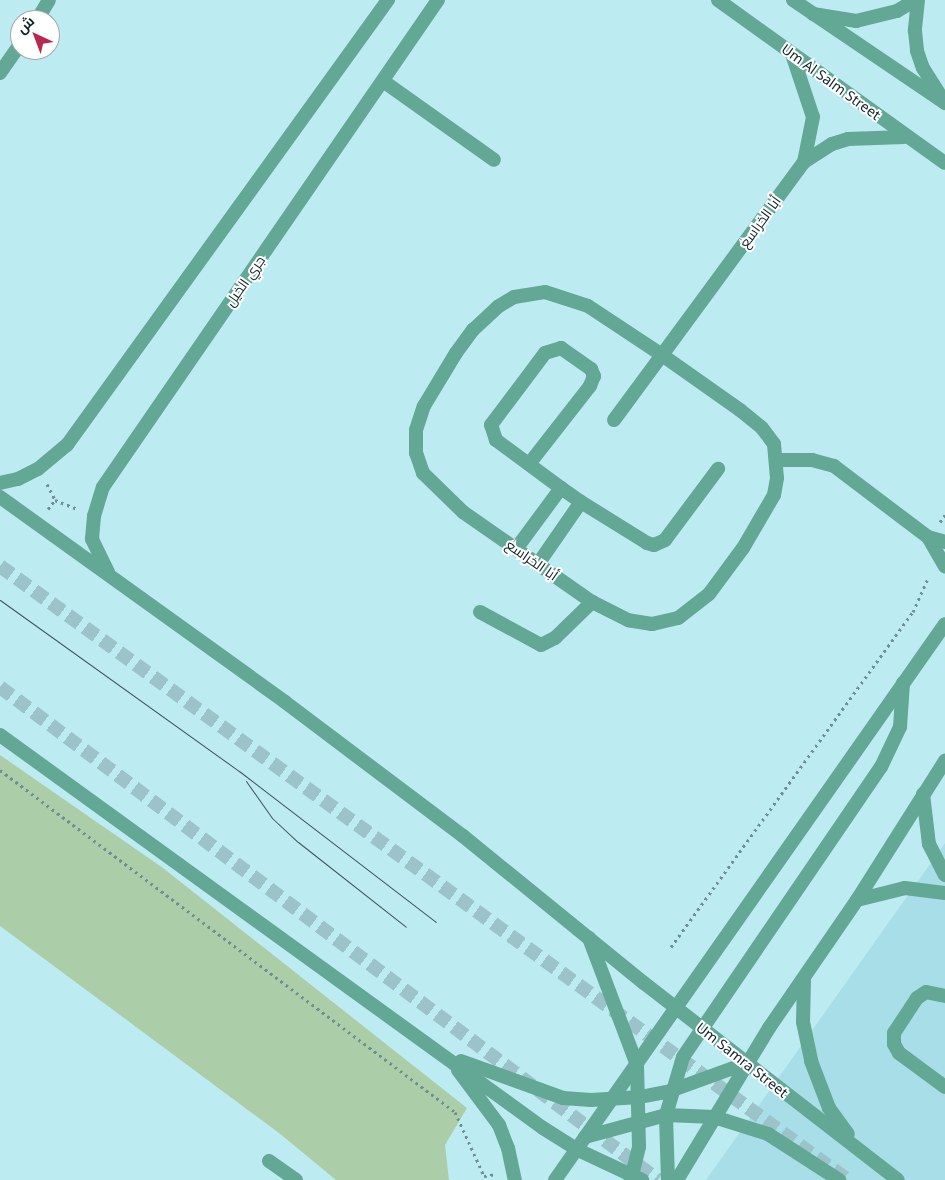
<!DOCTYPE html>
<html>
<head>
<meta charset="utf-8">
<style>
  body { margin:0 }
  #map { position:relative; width:945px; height:1180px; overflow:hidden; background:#bdebf2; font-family:"Noto Sans",Cairo,sans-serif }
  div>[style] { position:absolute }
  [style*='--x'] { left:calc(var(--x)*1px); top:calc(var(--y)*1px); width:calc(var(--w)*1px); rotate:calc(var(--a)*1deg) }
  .built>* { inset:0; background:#a8dee7 }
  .green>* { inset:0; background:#abcea8 }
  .tertiary-tunnel>* { height:14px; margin-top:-7px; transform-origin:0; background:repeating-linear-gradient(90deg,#9bc3c9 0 14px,transparent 0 21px) }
  .path>* { height:3px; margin-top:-1.5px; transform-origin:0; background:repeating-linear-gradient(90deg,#6d8e93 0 2.5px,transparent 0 6.5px) }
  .service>* { height:14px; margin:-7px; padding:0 7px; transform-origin:7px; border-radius:7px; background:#63a795 }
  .minor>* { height:14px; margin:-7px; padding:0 7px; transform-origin:7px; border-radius:7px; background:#63a795 }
  .tertiary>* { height:14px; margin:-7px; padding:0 7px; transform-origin:7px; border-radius:7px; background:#63a795 }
  .tram>* { height:1px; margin:-0.5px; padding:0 0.5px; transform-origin:0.5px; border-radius:0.5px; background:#3c5559 }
  span { translate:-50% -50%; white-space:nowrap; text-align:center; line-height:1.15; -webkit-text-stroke:4px #fff; paint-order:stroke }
  .street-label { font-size:14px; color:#112325 }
  .north { position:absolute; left:10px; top:10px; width:50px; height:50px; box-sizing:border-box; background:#fff; border:1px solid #a0a7a8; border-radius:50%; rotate:317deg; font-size:14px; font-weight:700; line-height:20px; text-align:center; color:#112325 }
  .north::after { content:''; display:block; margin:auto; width:18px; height:22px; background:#b8274d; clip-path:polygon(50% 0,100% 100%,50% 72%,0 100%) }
</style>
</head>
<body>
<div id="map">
  <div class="built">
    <div style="clip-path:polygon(945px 843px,945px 1180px,706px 1180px)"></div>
  </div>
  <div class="green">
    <div style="clip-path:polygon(0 755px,163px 868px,467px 1108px,445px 1145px,449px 1180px,336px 1180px,279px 1133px,0 926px)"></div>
  </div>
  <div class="tertiary-tunnel">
    <div style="--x:0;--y:566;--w:1047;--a:35.91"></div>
    <div style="--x:0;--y:687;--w:822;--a:36.84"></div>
  </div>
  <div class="path">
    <div style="--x:47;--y:484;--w:18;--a:63"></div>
    <div style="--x:55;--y:500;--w:24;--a:22"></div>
    <div style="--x:48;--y:509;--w:11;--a:-52"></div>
    <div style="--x:940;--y:522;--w:9;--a:-54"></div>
    <div style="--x:0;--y:770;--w:569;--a:36.93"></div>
    <div style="--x:455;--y:1112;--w:70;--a:65.6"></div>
    <div style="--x:484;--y:1176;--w:12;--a:-9"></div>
    <div style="--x:671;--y:947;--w:413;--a:-54.2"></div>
    <div style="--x:913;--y:612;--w:37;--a:-66"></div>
  </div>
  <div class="service">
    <div style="--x:383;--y:81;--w:136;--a:35.4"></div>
    <div style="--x:614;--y:420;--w:81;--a:-53.6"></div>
    <div style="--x:561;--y:488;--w:24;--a:35"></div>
    <div style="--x:516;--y:549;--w:76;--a:-53.6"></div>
    <div style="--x:561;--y:488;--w:81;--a:-143.6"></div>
    <div style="--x:496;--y:440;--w:16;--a:-108"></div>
    <div style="--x:491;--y:425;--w:90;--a:-53.1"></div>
    <div style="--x:545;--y:353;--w:17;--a:-17"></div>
    <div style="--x:561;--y:348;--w:37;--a:35"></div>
    <div style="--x:591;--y:369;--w:8;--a:67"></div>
    <div style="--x:594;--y:376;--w:11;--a:112"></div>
    <div style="--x:590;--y:386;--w:99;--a:128"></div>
    <div style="--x:538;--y:564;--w:75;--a:-55.3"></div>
    <div style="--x:581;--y:502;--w:78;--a:31.8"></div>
    <div style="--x:647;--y:543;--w:7;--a:16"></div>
    <div style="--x:654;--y:545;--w:12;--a:-24"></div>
    <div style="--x:665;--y:540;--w:89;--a:-53.3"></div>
    <div style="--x:480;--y:612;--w:69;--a:28.4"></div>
    <div style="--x:541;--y:645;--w:16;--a:-27"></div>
    <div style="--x:555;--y:638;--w:52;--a:-44.2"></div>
    <div style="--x:945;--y:996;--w:19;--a:-168"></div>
    <div style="--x:926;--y:992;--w:11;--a:146"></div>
    <div style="--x:917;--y:998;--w:42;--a:123.3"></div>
    <div style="--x:894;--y:1033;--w:11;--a:90"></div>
    <div style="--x:894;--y:1044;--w:10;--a:61"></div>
    <div style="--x:899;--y:1053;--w:57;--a:36.5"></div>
    <div style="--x:269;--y:1161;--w:33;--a:35"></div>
  </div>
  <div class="minor">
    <div style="--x:918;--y:0;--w:31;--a:96"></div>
    <div style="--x:915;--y:31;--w:20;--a:84"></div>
    <div style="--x:917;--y:51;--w:18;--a:71"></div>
    <div style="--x:923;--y:68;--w:41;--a:57.8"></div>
    <div style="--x:813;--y:14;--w:44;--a:9.2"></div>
    <div style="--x:856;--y:21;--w:42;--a:-13.7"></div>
    <div style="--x:897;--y:11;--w:21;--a:-31"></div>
    <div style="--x:37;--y:20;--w:23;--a:-59"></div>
    <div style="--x:792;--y:54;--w:66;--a:71.6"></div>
    <div style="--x:813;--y:117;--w:46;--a:101.3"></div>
    <div style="--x:0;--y:73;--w:35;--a:-55"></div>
    <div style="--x:545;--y:292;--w:45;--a:18"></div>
    <div style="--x:588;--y:306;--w:89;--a:33.5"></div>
    <div style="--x:662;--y:355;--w:95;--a:35.2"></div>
    <div style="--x:740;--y:410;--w:28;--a:39"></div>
    <div style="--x:762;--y:428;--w:20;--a:53"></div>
    <div style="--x:774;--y:444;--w:34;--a:85"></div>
    <div style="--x:777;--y:478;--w:17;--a:100"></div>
    <div style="--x:774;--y:495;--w:61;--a:120.3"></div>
    <div style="--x:743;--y:548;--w:57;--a:126.5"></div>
    <div style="--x:709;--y:594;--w:39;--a:142"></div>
    <div style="--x:678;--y:618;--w:27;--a:167"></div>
    <div style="--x:652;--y:624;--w:24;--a:-171"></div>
    <div style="--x:628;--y:620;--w:40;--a:-153.4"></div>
    <div style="--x:592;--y:602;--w:157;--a:-145.1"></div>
    <div style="--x:463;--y:512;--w:56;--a:-135.7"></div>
    <div style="--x:423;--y:473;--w:21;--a:-109"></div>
    <div style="--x:416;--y:453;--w:23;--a:-90"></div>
    <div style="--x:416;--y:430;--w:25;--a:-72"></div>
    <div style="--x:424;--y:406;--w:62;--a:-58.9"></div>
    <div style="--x:456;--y:353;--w:29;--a:-54"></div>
    <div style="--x:473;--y:330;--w:35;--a:-43"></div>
    <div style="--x:499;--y:306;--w:17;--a:-31"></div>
    <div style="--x:514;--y:297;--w:31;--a:-9"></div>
    <div style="--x:662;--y:355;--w:240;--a:-53.7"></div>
    <div style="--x:804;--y:162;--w:33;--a:-33"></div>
    <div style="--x:832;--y:144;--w:17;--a:-17"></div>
    <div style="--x:848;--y:139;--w:56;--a:-2"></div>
    <div style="--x:777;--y:460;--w:35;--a:0"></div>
    <div style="--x:812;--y:460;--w:23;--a:15"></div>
    <div style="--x:834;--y:466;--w:118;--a:37.1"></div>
    <div style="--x:928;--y:537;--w:34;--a:60"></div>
    <div style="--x:0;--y:483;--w:18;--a:-13"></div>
    <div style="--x:18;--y:479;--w:22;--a:-27"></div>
    <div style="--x:38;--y:469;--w:38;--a:-40"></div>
    <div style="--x:67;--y:445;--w:549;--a:-54.2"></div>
    <div style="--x:928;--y:537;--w:18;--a:16"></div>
    <div style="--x:108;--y:572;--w:37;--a:-116"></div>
    <div style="--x:92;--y:539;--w:23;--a:-85"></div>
    <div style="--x:94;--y:516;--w:30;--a:-73"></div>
    <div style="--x:103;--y:487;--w:591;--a:-55.48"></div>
    <div style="--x:923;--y:794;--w:50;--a:83.2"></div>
    <div style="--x:929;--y:844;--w:35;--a:63"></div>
    <div style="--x:857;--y:900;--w:49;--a:-14"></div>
    <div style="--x:905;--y:888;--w:40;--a:7.1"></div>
  </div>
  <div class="tertiary">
    <div style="--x:718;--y:0;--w:279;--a:35.7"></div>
    <div style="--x:793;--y:0;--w:184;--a:34.1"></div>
    <div style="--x:0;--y:497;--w:351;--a:35.7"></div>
    <div style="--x:285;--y:702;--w:223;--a:37"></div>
    <div style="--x:463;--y:836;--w:233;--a:39.1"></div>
    <div style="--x:644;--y:983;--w:321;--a:37.8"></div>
    <div style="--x:0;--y:735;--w:670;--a:35.9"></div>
    <div style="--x:543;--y:1128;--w:41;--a:32.2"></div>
    <div style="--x:578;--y:1150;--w:71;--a:25.1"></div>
    <div style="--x:589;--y:938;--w:136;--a:69.3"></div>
    <div style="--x:637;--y:1065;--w:82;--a:88.6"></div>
    <div style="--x:639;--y:1147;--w:34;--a:104"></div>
    <div style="--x:804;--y:979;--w:43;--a:91.3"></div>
    <div style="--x:803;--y:1022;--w:40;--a:78"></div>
    <div style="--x:811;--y:1061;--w:50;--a:69"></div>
    <div style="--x:829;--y:1108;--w:32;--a:54"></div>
    <div style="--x:461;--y:1061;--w:109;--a:19.9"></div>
    <div style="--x:563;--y:1098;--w:28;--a:4"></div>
    <div style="--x:591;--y:1100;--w:49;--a:-3.5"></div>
    <div style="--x:640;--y:1097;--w:31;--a:-11"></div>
    <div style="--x:670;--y:1091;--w:82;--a:-20"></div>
    <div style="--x:458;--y:1070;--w:69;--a:53.3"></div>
    <div style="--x:499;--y:1125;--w:25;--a:69"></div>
    <div style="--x:508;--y:1148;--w:33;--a:78"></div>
    <div style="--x:585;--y:1137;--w:84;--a:-15.2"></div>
    <div style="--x:666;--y:1115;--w:48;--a:2.4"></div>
    <div style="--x:714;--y:1117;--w:57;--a:17.5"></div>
    <div style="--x:768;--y:1134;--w:85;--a:32.9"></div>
    <div style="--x:555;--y:1180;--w:679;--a:-54.95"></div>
    <div style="--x:668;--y:1180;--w:65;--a:-91.8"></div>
    <div style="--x:666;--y:1115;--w:60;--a:-73.7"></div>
    <div style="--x:683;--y:1057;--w:351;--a:-55.7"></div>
    <div style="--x:881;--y:767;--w:44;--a:-64.6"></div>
    <div style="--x:900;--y:727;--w:44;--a:-86.1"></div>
    <div style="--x:677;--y:1180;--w:178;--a:-58.8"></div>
    <div style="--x:769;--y:1028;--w:155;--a:-55.5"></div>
    <div style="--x:857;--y:900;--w:165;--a:-57.7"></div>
  </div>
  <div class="tram">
    <div style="--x:0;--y:600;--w:294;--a:35.6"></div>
    <div style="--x:239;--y:771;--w:248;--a:37.5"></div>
    <div style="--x:246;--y:781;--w:45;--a:54.9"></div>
    <div style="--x:272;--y:818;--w:35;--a:43"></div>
    <div style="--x:298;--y:842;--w:137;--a:38.2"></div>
  </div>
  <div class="street-label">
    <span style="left:831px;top:82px;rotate:36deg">Um Al Salm Street</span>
    <span style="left:760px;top:222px;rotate:-54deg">أبا الخراسع</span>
    <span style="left:245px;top:281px;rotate:-55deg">جري الخيل</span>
    <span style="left:532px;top:560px;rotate:35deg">أبا الخراسع</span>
    <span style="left:742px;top:1060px;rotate:38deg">Um Samra Street</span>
  </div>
  <div class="north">ش</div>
</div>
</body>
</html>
